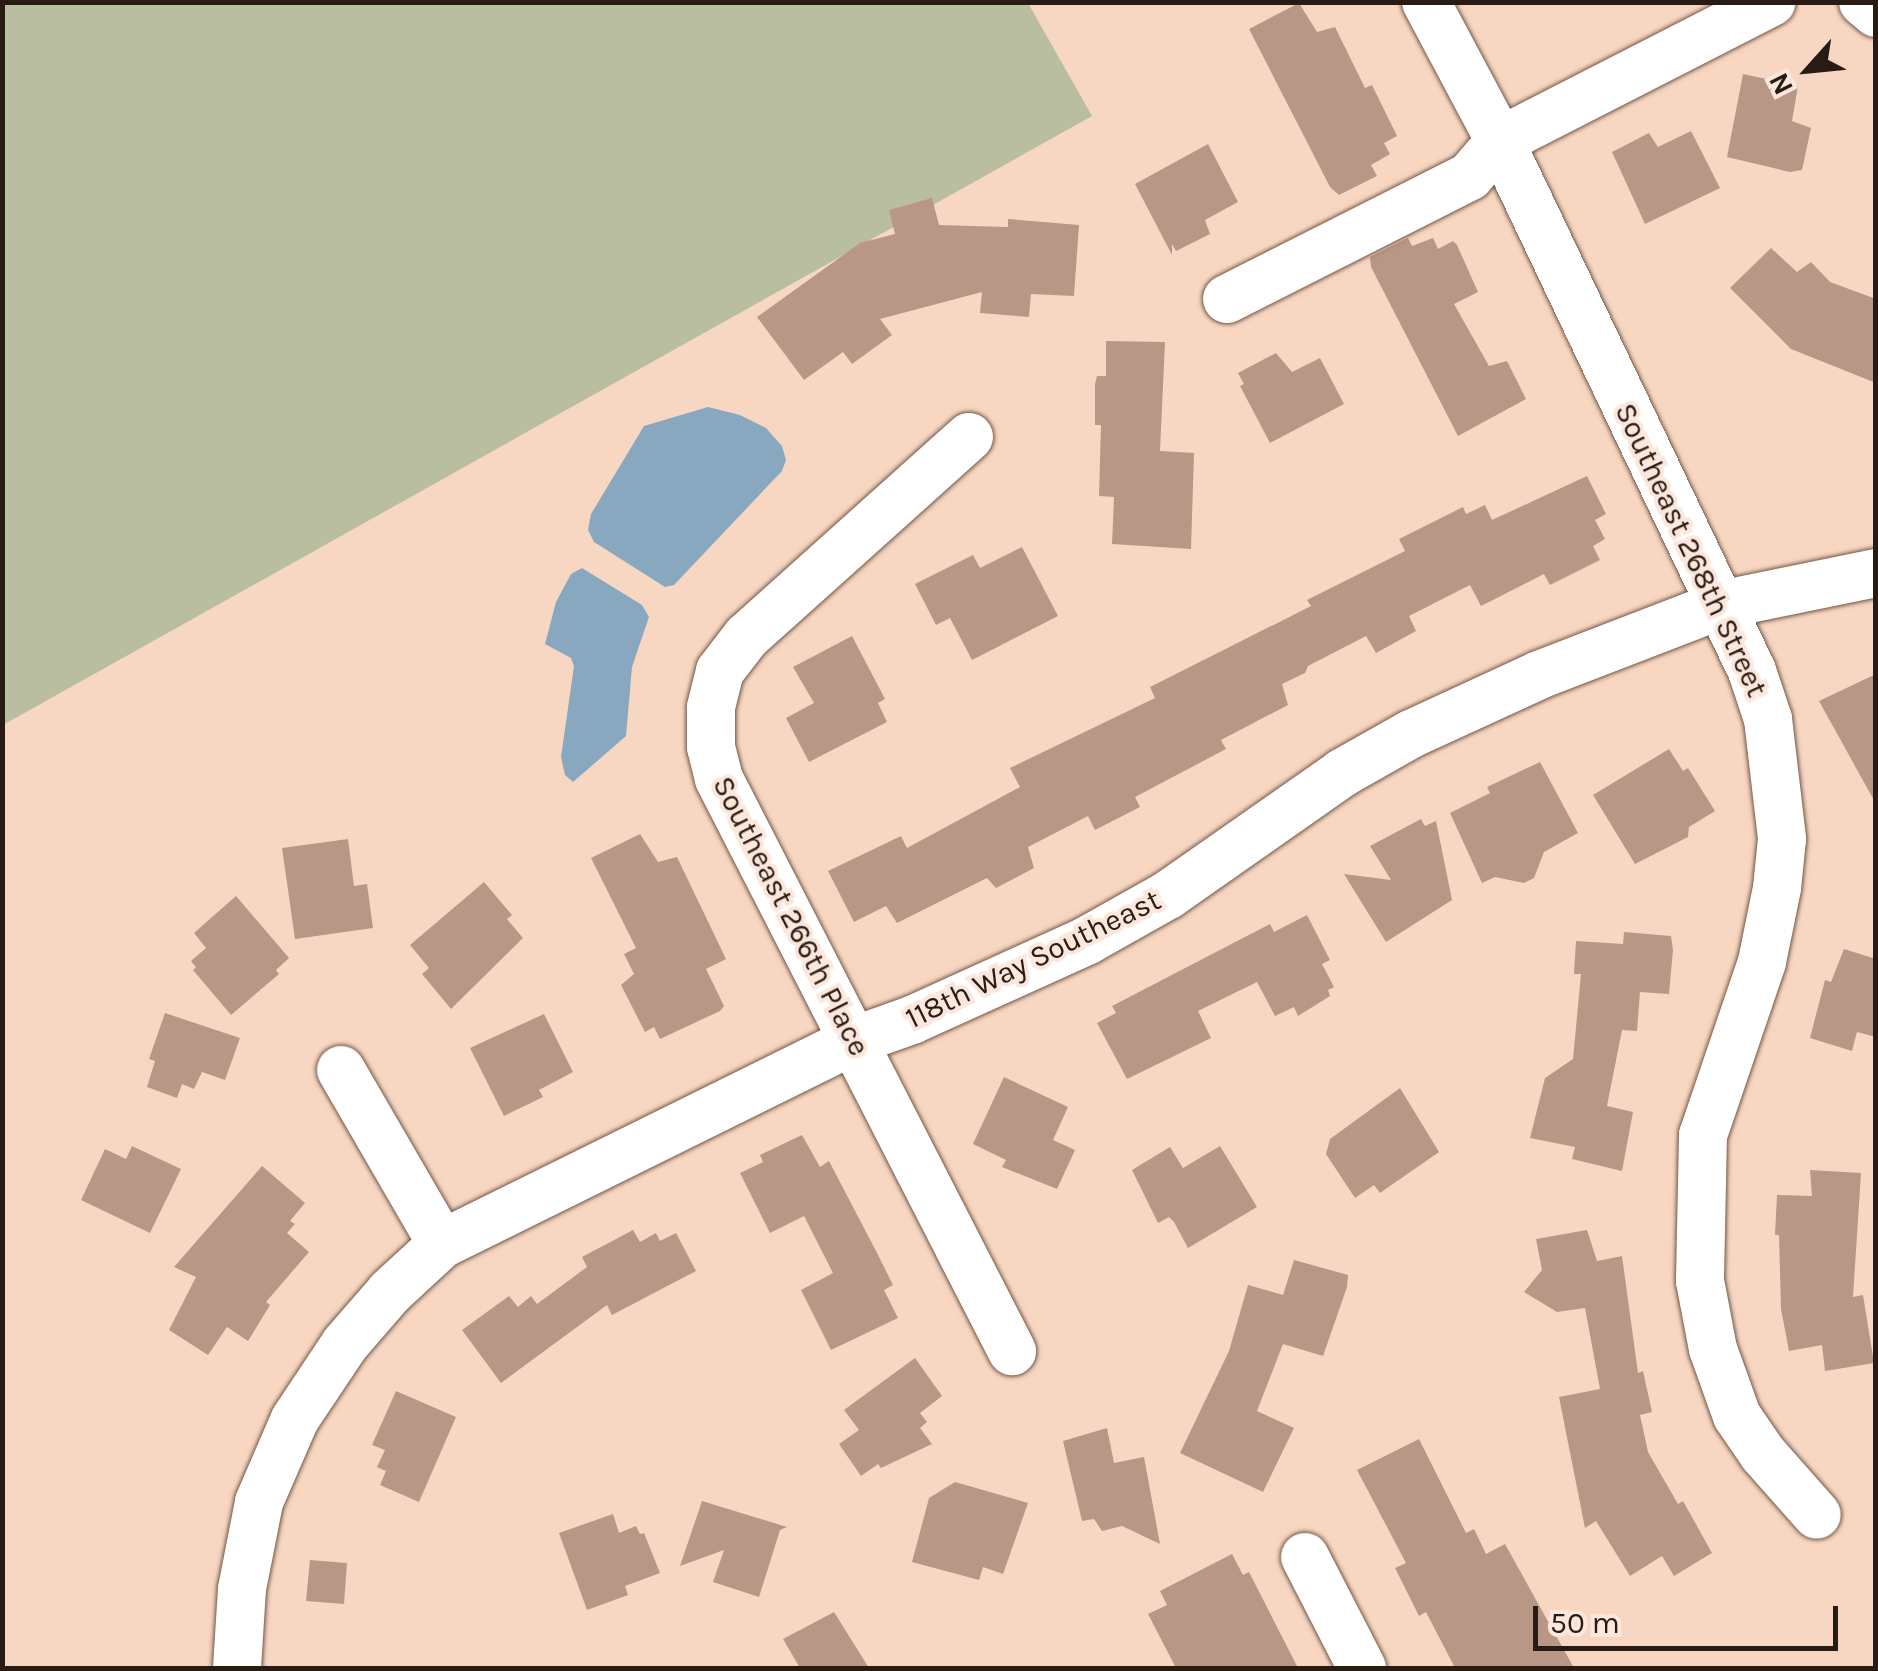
<!DOCTYPE html>
<html>
<head>
<meta charset="utf-8">
<style>
  body { margin:0 }
  #map { position:relative; width:1878px; height:1671px; overflow:hidden; background:#f8d7c2; font-family:Karla,sans-serif }
  div>[style] { position:absolute }
  [style*='--x'] { left:calc(var(--x)*1px); top:calc(var(--y)*1px); width:calc(var(--w)*1px); rotate:calc(var(--a)*1deg) }
  .green>* { inset:0; background:#b8be9f }
  .water>* { inset:0; background:#88a8c0 }
  .building>* { inset:0; background:#b89786 }
  .roads { filter:drop-shadow(0 0 2px #725645) drop-shadow(0 0 2px #725645) }
  .minor>* { height:48px; margin:-24px; padding:0 24px; transform-origin:24px; border-radius:24px; background:#fff }
  span { translate:-50% -50%; white-space:nowrap; text-align:center; line-height:1.15; -webkit-text-stroke:8px #fbe7db; paint-order:stroke }
  .street-label { font-size:30px; color:#271b14 }
  .frame { position:absolute; inset:0; border:5px solid #271b14; pointer-events:none }
  .north { position:absolute; left:1758px; top:20px; width:100px; height:100px; -webkit-text-stroke:8px #fbe7db; paint-order:stroke; rotate:243deg; font-size:28px; font-weight:700; line-height:40px; text-align:center; color:#271b14 }
  .north::after { content:''; display:block; margin:auto; width:35px; height:45px; background:#271b14; clip-path:polygon(50% 0,100% 100%,50% 72%,0 100%) }
  .scale { position:absolute; left:1533px; top:1606px; width:305px; height:45px; box-sizing:border-box; border:5px solid #271b14; border-top:0; padding-left:12px; font-size:30px; line-height:35px; white-space:nowrap; color:#271b14; -webkit-text-stroke:8px #fbe7db; paint-order:stroke }
</style>
</head>
<body>
<div id="map">
  <div class="green">
    <div style="clip-path:polygon(3px 3px,1028px 3px,1092px 116px,3px 725px)"></div>
  </div>
  <div class="water">
    <div style="clip-path:polygon(708px 407px,740px 415px,766px 428px,782px 446px,786px 460px,782px 471px,674px 585px,665px 587px,594px 542px,588px 530px,591px 514px,644px 426px)"></div>
    <div style="clip-path:polygon(582px 568px,642px 605px,649px 617px,632px 667px,626px 736px,573px 782px,565px 775px,561px 757px,574px 666px,571px 658px,545px 644px,556px 602px,571px 574px)"></div>
  </div>
  <div class="building">
    <div style="clip-path:polygon(1299px 3px,1317px 32px,1335px 27px,1365px 88px,1372px 85px,1397px 136px,1384px 143px,1390px 154px,1371px 165px,1377px 176px,1339px 195px,1330px 187px,1249px 29px)"></div>
    <div style="clip-path:polygon(1743px 74px,1798px 86px,1792px 121px,1811px 128px,1802px 170px,1790px 172px,1727px 157px)"></div>
    <div style="clip-path:polygon(1691px 131px,1720px 188px,1645px 224px,1612px 152px,1649px 133px,1658px 147px)"></div>
    <div style="clip-path:polygon(1208px 144px,1238px 202px,1205px 220px,1210px 234px,1176px 251px,1172px 244px,1172px 255px,1135px 184px)"></div>
    <div style="clip-path:polygon(932px 198px,939px 225px,1008px 227px,1008px 219px,1079px 225px,1074px 296px,1031px 294px,1029px 317px,980px 313px,982px 292px,880px 319px,892px 335px,852px 364px,843px 352px,804px 380px,757px 317px,860px 243px,895px 234px,889px 210px)"></div>
    <div style="clip-path:polygon(1408px 238px,1412px 246px,1433px 238px,1438px 249px,1453px 241px,1457px 245px,1478px 292px,1454px 304px,1489px 366px,1507px 361px,1526px 399px,1458px 436px,1371px 267px,1370px 257px)"></div>
    <div style="clip-path:polygon(1771px 248px,1797px 272px,1811px 262px,1830px 282px,1876px 299px,1876px 383px,1791px 349px,1730px 288px)"></div>
    <div style="clip-path:polygon(1106px 341px,1165px 342px,1160px 451px,1194px 453px,1191px 549px,1112px 544px,1114px 497px,1099px 496px,1101px 425px,1095px 425px,1095px 384px,1097px 376px,1106px 376px)"></div>
    <div style="clip-path:polygon(1276px 353px,1292px 372px,1320px 358px,1344px 404px,1270px 443px,1240px 386px,1244px 384px,1238px 373px)"></div>
    <div style="clip-path:polygon(1587px 476px,1606px 514px,1595px 520px,1605px 539px,1593px 546px,1600px 560px,1550px 585px,1544px 574px,1481px 606px,1470px 585px,1409px 616px,1416px 631px,1376px 653px,1366px 636px,1308px 666px,1305px 673px,1282px 684px,1288px 705px,1221px 740px,1226px 749px,1135px 797px,1140px 807px,1095px 830px,1088px 816px,1028px 847px,1034px 868px,996px 888px,987px 878px,897px 923px,886px 906px,854px 922px,828px 871px,901px 836px,907px 848px,1020px 787px,1010px 768px,1155px 698px,1150px 687px,1311px 606px,1307px 600px,1405px 551px,1399px 539px,1463px 507px,1466px 514px,1485px 505px,1492px 520px)"></div>
    <div style="clip-path:polygon(1022px 547px,1058px 616px,972px 660px,950px 618px,936px 625px,915px 584px,973px 555px,980px 568px)"></div>
    <div style="clip-path:polygon(852px 636px,885px 699px,878px 703px,887px 722px,809px 762px,786px 718px,814px 703px,793px 667px)"></div>
    <div style="clip-path:polygon(1876px 674px,1876px 804px,1819px 701px)"></div>
    <div style="clip-path:polygon(1669px 749px,1683px 771px,1688px 768px,1715px 811px,1689px 827px,1688px 837px,1635px 864px,1593px 795px)"></div>
    <div style="clip-path:polygon(1540px 762px,1578px 833px,1544px 852px,1534px 878px,1524px 883px,1495px 877px,1482px 883px,1450px 813px,1490px 793px,1487px 787px)"></div>
    <div style="clip-path:polygon(1421px 819px,1425px 826px,1436px 821px,1452px 900px,1386px 942px,1344px 874px,1391px 880px,1370px 846px)"></div>
    <div style="clip-path:polygon(640px 834px,658px 862px,677px 857px,726px 959px,706px 969px,724px 1006px,720px 1011px,660px 1039px,654px 1027px,645px 1032px,621px 985px,634px 974px,624px 954px,636px 948px,591px 858px)"></div>
    <div style="clip-path:polygon(348px 839px,354px 886px,367px 884px,373px 928px,295px 939px,282px 848px)"></div>
    <div style="clip-path:polygon(484px 882px,512px 915px,507px 919px,523px 938px,451px 1009px,422px 974px,429px 968px,410px 945px)"></div>
    <div style="clip-path:polygon(236px 896px,289px 958px,276px 970px,279px 974px,231px 1015px,193px 970px,196px 967px,191px 961px,206px 948px,194px 933px)"></div>
    <div style="clip-path:polygon(1307px 915px,1330px 960px,1322px 964px,1334px 987px,1328px 990px,1330px 996px,1298px 1016px,1294px 1007px,1275px 1016px,1257px 982px,1198px 1011px,1211px 1038px,1127px 1079px,1097px 1023px,1116px 1013px,1112px 1006px,1270px 924px,1274px 932px)"></div>
    <div style="clip-path:polygon(1624px 932px,1671px 936px,1673px 950px,1669px 994px,1640px 992px,1637px 1031px,1622px 1030px,1607px 1106px,1633px 1112px,1622px 1171px,1572px 1159px,1575px 1147px,1530px 1138px,1545px 1078px,1573px 1059px,1581px 974px,1574px 974px,1576px 941px,1623px 944px)"></div>
    <div style="clip-path:polygon(1844px 949px,1876px 959px,1876px 1037px,1857px 1032px,1852px 1051px,1810px 1038px,1825px 980px,1831px 982px)"></div>
    <div style="clip-path:polygon(165px 1013px,240px 1038px,225px 1080px,202px 1072px,194px 1089px,182px 1084px,177px 1098px,147px 1087px,155px 1061px,149px 1059px)"></div>
    <div style="clip-path:polygon(544px 1014px,573px 1072px,539px 1090px,543px 1097px,504px 1116px,470px 1048px)"></div>
    <div style="clip-path:polygon(1004px 1077px,1068px 1107px,1053px 1140px,1075px 1150px,1057px 1189px,1002px 1167px,1006px 1160px,973px 1144px)"></div>
    <div style="clip-path:polygon(1400px 1088px,1439px 1152px,1380px 1193px,1374px 1185px,1355px 1198px,1326px 1154px,1330px 1139px)"></div>
    <div style="clip-path:polygon(802px 1135px,820px 1167px,829px 1161px,876px 1251px,893px 1285px,884px 1290px,898px 1318px,831px 1350px,801px 1290px,833px 1273px,804px 1216px,770px 1233px,740px 1173px,763px 1162px,760px 1155px)"></div>
    <div style="clip-path:polygon(132px 1146px,181px 1169px,150px 1233px,81px 1200px,105px 1149px,126px 1159px)"></div>
    <div style="clip-path:polygon(1220px 1146px,1257px 1207px,1188px 1248px,1174px 1222px,1169px 1217px,1158px 1223px,1132px 1170px,1170px 1147px,1183px 1168px)"></div>
    <div style="clip-path:polygon(262px 1166px,305px 1203px,290px 1221px,295px 1224px,287px 1233px,309px 1252px,266px 1302px,270px 1305px,248px 1341px,227px 1327px,208px 1355px,169px 1330px,196px 1277px,174px 1267px)"></div>
    <div style="clip-path:polygon(1810px 1170px,1861px 1173px,1853px 1297px,1863px 1295px,1874px 1363px,1825px 1371px,1822px 1345px,1789px 1351px,1781px 1309px,1779px 1235px,1775px 1235px,1777px 1195px,1812px 1196px)"></div>
    <div style="clip-path:polygon(633px 1230px,640px 1242px,656px 1233px,660px 1241px,676px 1233px,696px 1271px,612px 1315px,607px 1305px,501px 1383px,462px 1330px,509px 1296px,518px 1307px,531px 1296px,537px 1304px,587px 1267px,582px 1257px)"></div>
    <div style="clip-path:polygon(1587px 1230px,1597px 1261px,1622px 1256px,1638px 1373px,1643px 1371px,1652px 1412px,1640px 1415px,1648px 1452px,1678px 1504px,1683px 1501px,1712px 1553px,1674px 1576px,1662px 1556px,1630px 1576px,1596px 1521px,1585px 1528px,1559px 1397px,1600px 1389px,1585px 1308px,1557px 1312px,1524px 1292px,1542px 1270px,1536px 1239px)"></div>
    <div style="clip-path:polygon(1294px 1260px,1348px 1275px,1347px 1287px,1323px 1356px,1283px 1344px,1257px 1411px,1294px 1428px,1263px 1492px,1180px 1453px,1229px 1351px,1248px 1285px,1283px 1295px)"></div>
    <div style="clip-path:polygon(915px 1358px,942px 1396px,920px 1413px,927px 1422px,920px 1428px,932px 1444px,881px 1468px,878px 1464px,861px 1476px,839px 1444px,859px 1430px,844px 1410px)"></div>
    <div style="clip-path:polygon(396px 1391px,456px 1417px,419px 1502px,380px 1485px,386px 1471px,377px 1467px,385px 1450px,372px 1445px)"></div>
    <div style="clip-path:polygon(1107px 1428px,1114px 1463px,1144px 1457px,1160px 1544px,1122px 1526px,1102px 1531px,1094px 1519px,1082px 1521px,1063px 1441px)"></div>
    <div style="clip-path:polygon(1419px 1439px,1466px 1533px,1474px 1529px,1486px 1554px,1505px 1544px,1574px 1668px,1455px 1668px,1426px 1612px,1419px 1616px,1395px 1568px,1406px 1563px,1357px 1470px)"></div>
    <div style="clip-path:polygon(955px 1482px,1028px 1503px,1003px 1574px,983px 1567px,979px 1580px,912px 1562px,929px 1498px)"></div>
    <div style="clip-path:polygon(702px 1501px,787px 1527px,780px 1530px,759px 1597px,713px 1582px,724px 1550px,680px 1566px)"></div>
    <div style="clip-path:polygon(613px 1514px,619px 1533px,636px 1526px,640px 1534px,644px 1533px,660px 1573px,625px 1586px,628px 1595px,587px 1610px,559px 1533px)"></div>
    <div style="clip-path:polygon(1232px 1554px,1243px 1575px,1249px 1572px,1298px 1668px,1176px 1668px,1148px 1614px,1167px 1605px,1160px 1591px)"></div>
    <div style="clip-path:polygon(310px 1560px,347px 1563px,344px 1604px,306px 1601px)"></div>
    <div style="clip-path:polygon(834px 1612px,869px 1668px,800px 1668px,783px 1639px)"></div>
  </div>
  <div class="roads">
    <div class="minor">
      <div style="--x:1426;--y:2;--w:157;--a:62"></div>
      <div style="--x:1500;--y:141;--w:587;--a:64.57"></div>
      <div style="--x:1752;--y:671;--w:51;--a:71.6"></div>
      <div style="--x:1768;--y:719;--w:121;--a:83.3"></div>
      <div style="--x:1782;--y:839;--w:49;--a:95.8"></div>
      <div style="--x:1777;--y:888;--w:76;--a:101.5"></div>
      <div style="--x:1762;--y:962;--w:183;--a:108.8"></div>
      <div style="--x:1703;--y:1135;--w:146;--a:91.2"></div>
      <div style="--x:1700;--y:1281;--w:69;--a:79.2"></div>
      <div style="--x:1713;--y:1349;--w:71;--a:70.3"></div>
      <div style="--x:1737;--y:1416;--w:46;--a:55.6"></div>
      <div style="--x:1763;--y:1454;--w:81;--a:48.5"></div>
      <div style="--x:1863;--y:2;--w:17;--a:40"></div>
      <div style="--x:1227;--y:299;--w:272;--a:-26.8"></div>
      <div style="--x:1470;--y:176;--w:46;--a:-49.4"></div>
      <div style="--x:1500;--y:141;--w:305;--a:-27.1"></div>
      <div style="--x:969;--y:437;--w:298;--a:138.1"></div>
      <div style="--x:747;--y:636;--w:44;--a:127.6"></div>
      <div style="--x:720;--y:671;--w:38;--a:104"></div>
      <div style="--x:711;--y:708;--w:39;--a:90"></div>
      <div style="--x:711;--y:747;--w:33;--a:76"></div>
      <div style="--x:719;--y:779;--w:643;--a:62.88"></div>
      <div style="--x:341;--y:1070;--w:201;--a:59.9"></div>
      <div style="--x:1305;--y:1557;--w:125;--a:62.8"></div>
      <div style="--x:237;--y:1668;--w:79;--a:-86.4"></div>
      <div style="--x:242;--y:1589;--w:89;--a:-78.9"></div>
      <div style="--x:259;--y:1502;--w:90;--a:-66.6"></div>
      <div style="--x:295;--y:1419;--w:90;--a:-56.3"></div>
      <div style="--x:345;--y:1344;--w:69;--a:-49.1"></div>
      <div style="--x:390;--y:1292;--w:71;--a:-42.7"></div>
      <div style="--x:442;--y:1244;--w:458;--a:-26.3"></div>
      <div style="--x:853;--y:1041;--w:63;--a:-19.6"></div>
      <div style="--x:912;--y:1020;--w:193;--a:-24.4"></div>
      <div style="--x:1088;--y:940;--w:92;--a:-29.4"></div>
      <div style="--x:1168;--y:895;--w:213;--a:-35"></div>
      <div style="--x:1342;--y:773;--w:79;--a:-29.5"></div>
      <div style="--x:1411;--y:734;--w:141;--a:-24.7"></div>
      <div style="--x:1539;--y:675;--w:194;--a:-21.1"></div>
      <div style="--x:1720;--y:605;--w:159;--a:-11.6"></div>
    </div>
  </div>
  <div class="street-label">
    <span style="left:1691px;top:550px;rotate:65deg">Southeast 268th Street</span>
    <span style="left:791px;top:916px;rotate:63deg">Southeast 266th Place</span>
    <span style="left:1033px;top:959px;rotate:-26deg">118th Way Southeast</span>
  </div>
  <div class="frame"></div>
  <div class="north">N</div>
  <div class="scale">50 m</div>
</div>
</body>
</html>
